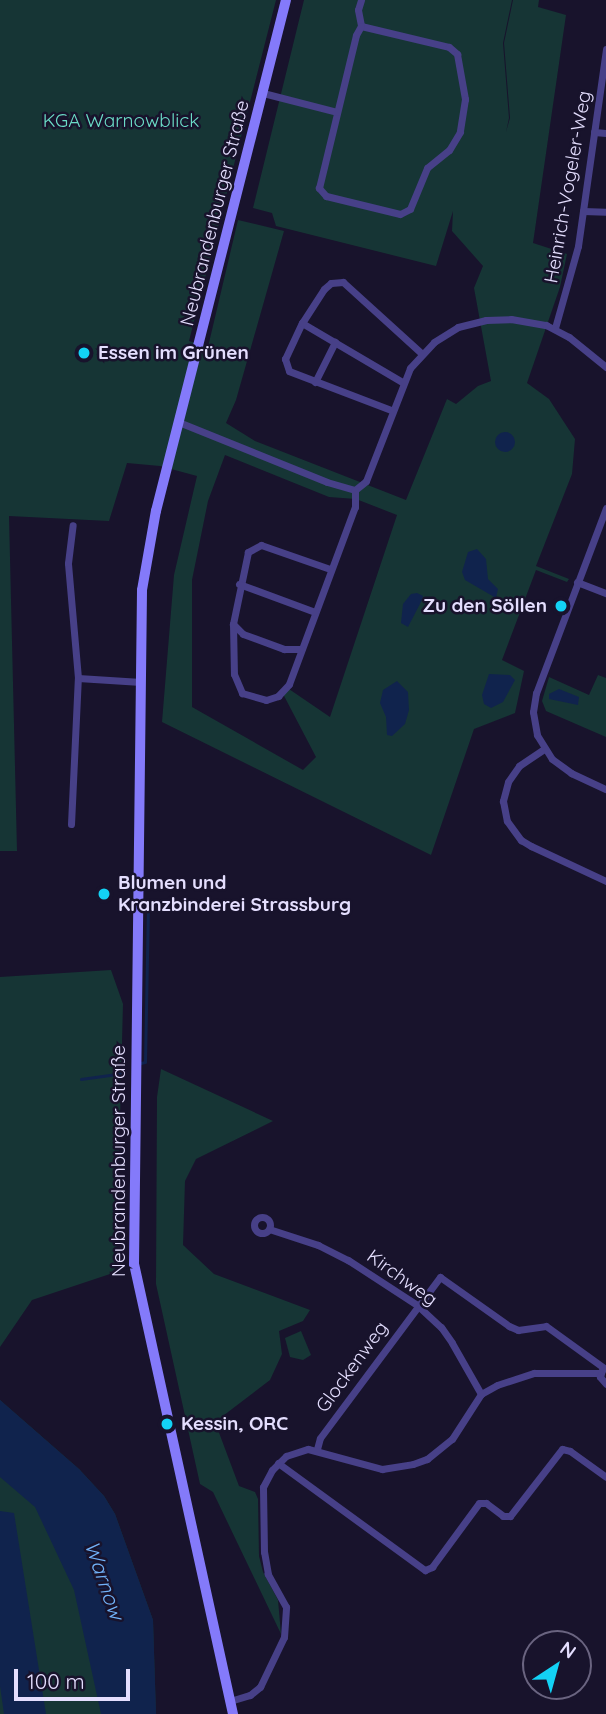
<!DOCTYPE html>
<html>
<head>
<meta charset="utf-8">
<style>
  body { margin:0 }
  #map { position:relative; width:606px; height:1714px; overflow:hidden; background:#18132c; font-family:Quicksand,sans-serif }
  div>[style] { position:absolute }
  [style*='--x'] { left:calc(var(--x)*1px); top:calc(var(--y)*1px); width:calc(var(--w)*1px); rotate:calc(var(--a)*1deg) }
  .green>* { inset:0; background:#163535 }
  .water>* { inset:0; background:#10234d }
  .round { border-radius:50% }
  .stream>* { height:2.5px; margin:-1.25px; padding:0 1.25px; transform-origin:1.25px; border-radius:1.25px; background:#10234d }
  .street>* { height:7px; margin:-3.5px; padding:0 3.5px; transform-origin:3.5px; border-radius:3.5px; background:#474088 }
  .street>.ring { margin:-3.5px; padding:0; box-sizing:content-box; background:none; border:7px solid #474088; border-radius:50% }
  .secondary>* { height:10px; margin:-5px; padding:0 5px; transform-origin:5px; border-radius:5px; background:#847afa }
  .dots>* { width:19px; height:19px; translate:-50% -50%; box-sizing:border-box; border:4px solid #18132c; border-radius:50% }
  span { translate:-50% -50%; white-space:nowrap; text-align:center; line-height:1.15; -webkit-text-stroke:5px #18132c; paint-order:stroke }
  .park-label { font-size:19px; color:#6bddc7 }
  .street-label { font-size:19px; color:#e4defe }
  .poi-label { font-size:19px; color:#e4defe; font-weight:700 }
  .left { translate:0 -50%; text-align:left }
  .right { translate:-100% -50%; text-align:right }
  .water-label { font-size:21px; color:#71b2f9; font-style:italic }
  .north { position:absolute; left:522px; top:1630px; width:70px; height:70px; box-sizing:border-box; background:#18132c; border:2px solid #6a6480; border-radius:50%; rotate:36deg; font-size:19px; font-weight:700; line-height:28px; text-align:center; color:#e4defe }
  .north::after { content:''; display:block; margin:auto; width:24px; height:32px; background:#13d2f5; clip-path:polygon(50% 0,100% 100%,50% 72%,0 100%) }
  .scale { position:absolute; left:14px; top:1669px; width:116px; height:32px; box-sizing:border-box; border:4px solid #e4defe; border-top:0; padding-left:9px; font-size:21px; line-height:24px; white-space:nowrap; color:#e4defe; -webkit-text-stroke:5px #18132c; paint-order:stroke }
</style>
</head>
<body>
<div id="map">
  <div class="green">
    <div style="clip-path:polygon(evenodd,0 0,276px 0,189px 341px,208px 347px,238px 220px,284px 231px,236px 400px,226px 423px,255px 441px,406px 500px,447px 399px,456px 404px,478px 386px,491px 381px,474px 288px,483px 266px,452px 231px,453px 211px,436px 266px,276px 226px,272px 213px,253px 208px,304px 0,512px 0,503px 43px,509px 118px,506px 132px,510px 118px,504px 43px,513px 0,539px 0,538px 7px,566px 15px,533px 243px,567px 254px,560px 287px,527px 383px,549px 399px,575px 439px,572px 474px,536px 566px,569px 579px,567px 582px,536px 570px,502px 660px,524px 671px,515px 713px,474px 729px,431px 855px,162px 722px,174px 575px,197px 476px,160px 466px,127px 463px,109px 521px,9px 516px,17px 851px,0 851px,0 0,225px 455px,329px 497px,356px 499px,397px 515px,330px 717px,286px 687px,282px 692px,316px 757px,303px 770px,192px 707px,192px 580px,208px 501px,225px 455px)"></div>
    <div style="clip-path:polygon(598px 675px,606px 678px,606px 737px,546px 711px,542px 701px,549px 677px,589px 695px)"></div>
    <div style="clip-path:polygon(111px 970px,123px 1004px,116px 1272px,32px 1300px,0 1347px,0 977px)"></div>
    <div style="clip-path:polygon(161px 1069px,273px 1121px,196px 1159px,185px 1181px,183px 1245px,214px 1274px,310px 1310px,303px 1321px,279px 1331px,282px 1354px,270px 1380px,215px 1422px,239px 1486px,255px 1492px,258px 1499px,259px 1556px,263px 1572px,278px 1600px,281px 1634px,213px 1492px,200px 1484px,156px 1284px,157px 1097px)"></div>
    <div style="clip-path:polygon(301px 1331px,311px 1355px,303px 1360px,290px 1357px,285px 1338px)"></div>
    <div style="clip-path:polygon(0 1400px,79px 1469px,104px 1496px,115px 1514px,153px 1620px,156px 1714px,0 1714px)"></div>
  </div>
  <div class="water">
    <div class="round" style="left:495px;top:432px;width:20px;height:20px"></div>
    <div style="clip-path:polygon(477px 549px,486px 559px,488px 579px,498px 589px,496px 598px,465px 580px,462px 572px,468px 552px)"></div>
    <div style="clip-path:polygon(417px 593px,423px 596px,422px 600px,408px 627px,401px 623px,403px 604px,411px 594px)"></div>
    <div style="clip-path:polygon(489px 674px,510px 675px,515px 680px,503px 702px,491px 708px,484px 704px,482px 695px)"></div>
    <div style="clip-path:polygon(397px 681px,408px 692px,409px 710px,405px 724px,392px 736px,387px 735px,386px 717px,380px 703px,383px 690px)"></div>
    <div style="clip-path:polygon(559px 689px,579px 697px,578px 705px,549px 699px,549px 694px)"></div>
    <div style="clip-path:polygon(0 1400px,79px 1469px,104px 1496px,115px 1514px,153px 1620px,156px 1714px,101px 1714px,74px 1590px,35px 1507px,0 1477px)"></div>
    <div style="clip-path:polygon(0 1511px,14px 1513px,46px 1714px,4px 1714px,0 1686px)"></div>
  </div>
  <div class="stream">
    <div style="--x:141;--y:1063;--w:4;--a:-14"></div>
    <div style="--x:145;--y:1062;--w:154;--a:-88.9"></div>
    <div style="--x:81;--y:1079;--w:43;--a:-7.9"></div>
  </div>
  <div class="street">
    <div style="--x:361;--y:0;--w:10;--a:107"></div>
    <div style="--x:358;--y:10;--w:16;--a:79"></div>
    <div style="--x:361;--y:26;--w:90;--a:13.4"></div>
    <div style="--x:449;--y:47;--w:11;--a:41"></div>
    <div style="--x:457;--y:54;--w:46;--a:79.9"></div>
    <div style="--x:465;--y:99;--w:33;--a:99"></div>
    <div style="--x:460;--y:132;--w:21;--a:121"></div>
    <div style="--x:449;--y:150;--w:28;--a:141"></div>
    <div style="--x:427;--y:168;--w:44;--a:112.5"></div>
    <div style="--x:410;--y:209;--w:11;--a:153"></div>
    <div style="--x:400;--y:214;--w:76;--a:-166.3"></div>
    <div style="--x:326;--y:196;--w:11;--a:-131"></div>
    <div style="--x:319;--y:188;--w:157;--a:-76.4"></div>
    <div style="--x:356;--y:35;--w:10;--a:-61"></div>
    <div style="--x:263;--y:93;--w:76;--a:14.4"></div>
    <div style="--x:594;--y:132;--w:12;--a:5"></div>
    <div style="--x:583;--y:211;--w:23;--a:2"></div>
    <div style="--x:302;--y:323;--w:116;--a:30.5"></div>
    <div style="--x:555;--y:328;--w:85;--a:-74.3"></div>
    <div style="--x:578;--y:246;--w:199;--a:-81.9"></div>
    <div style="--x:315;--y:382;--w:45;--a:-63.4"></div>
    <div style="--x:391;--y:410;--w:109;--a:-159.1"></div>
    <div style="--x:289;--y:371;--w:13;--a:-108"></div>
    <div style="--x:285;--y:359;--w:40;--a:-65"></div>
    <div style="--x:302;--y:323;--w:40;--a:-57.1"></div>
    <div style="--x:324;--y:289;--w:9;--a:-41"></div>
    <div style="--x:331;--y:283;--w:12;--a:-5"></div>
    <div style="--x:343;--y:282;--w:105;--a:42.3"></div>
    <div style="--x:181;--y:423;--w:157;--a:22"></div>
    <div style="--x:327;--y:482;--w:29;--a:16"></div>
    <div style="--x:355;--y:490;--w:14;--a:-39"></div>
    <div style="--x:366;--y:481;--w:121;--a:-68.7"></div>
    <div style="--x:410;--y:368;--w:35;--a:-47"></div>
    <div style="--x:434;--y:342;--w:28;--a:-32"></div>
    <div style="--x:458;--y:327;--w:29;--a:-14"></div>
    <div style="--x:486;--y:320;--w:25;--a:-2"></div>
    <div style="--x:511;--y:319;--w:36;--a:10"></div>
    <div style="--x:546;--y:325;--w:26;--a:28"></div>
    <div style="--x:569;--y:337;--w:48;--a:39"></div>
    <div style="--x:606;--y:508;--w:198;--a:110.7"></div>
    <div style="--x:536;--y:693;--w:19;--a:99"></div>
    <div style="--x:533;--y:712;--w:23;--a:80"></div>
    <div style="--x:537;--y:735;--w:28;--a:58"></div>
    <div style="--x:552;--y:759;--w:24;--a:36"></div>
    <div style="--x:571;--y:773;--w:38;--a:25"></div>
    <div style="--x:330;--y:569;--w:73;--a:-160.8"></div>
    <div style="--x:261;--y:545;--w:15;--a:152"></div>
    <div style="--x:248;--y:552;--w:74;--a:101.8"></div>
    <div style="--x:233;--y:624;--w:50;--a:88.9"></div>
    <div style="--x:234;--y:674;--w:21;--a:67"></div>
    <div style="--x:242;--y:693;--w:25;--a:16"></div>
    <div style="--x:266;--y:700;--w:13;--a:-18"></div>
    <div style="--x:278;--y:696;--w:16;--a:-47"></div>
    <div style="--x:289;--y:684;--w:189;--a:-69.6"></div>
    <div style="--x:355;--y:507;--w:17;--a:-90"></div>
    <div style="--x:577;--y:582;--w:31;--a:21"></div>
    <div style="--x:239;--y:584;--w:81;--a:20.2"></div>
    <div style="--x:233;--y:624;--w:14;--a:45"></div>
    <div style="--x:243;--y:634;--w:44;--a:20.1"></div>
    <div style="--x:284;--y:649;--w:17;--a:0"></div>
    <div style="--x:78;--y:678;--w:63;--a:3.6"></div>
    <div style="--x:544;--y:749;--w:30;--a:146"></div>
    <div style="--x:519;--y:766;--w:19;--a:125"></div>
    <div style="--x:508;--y:782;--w:20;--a:105"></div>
    <div style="--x:503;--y:801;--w:20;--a:79"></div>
    <div style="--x:507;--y:821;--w:24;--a:54"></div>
    <div style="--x:521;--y:840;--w:12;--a:31"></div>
    <div style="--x:531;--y:846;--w:83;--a:25"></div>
    <div style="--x:71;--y:824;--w:146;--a:-87.3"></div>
    <div style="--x:78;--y:678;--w:115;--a:-95"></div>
    <div style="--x:68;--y:563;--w:38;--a:-83"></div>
    <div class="ring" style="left:254px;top:1217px;width:9px;height:9px"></div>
    <div style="--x:269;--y:1229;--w:52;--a:18.1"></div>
    <div style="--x:318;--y:1245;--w:34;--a:27"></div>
    <div style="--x:348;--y:1260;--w:82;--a:33.1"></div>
    <div style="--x:417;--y:1305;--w:33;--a:43"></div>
    <div style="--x:441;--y:1327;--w:19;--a:55"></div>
    <div style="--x:452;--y:1343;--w:59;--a:60.4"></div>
    <div style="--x:481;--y:1394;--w:18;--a:-29"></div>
    <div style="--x:497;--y:1385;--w:39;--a:-18"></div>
    <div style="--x:534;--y:1373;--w:66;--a:0"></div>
    <div style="--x:602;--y:1370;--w:7;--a:106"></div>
    <div style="--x:600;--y:1377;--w:9;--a:49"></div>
    <div style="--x:317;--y:1449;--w:11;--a:-75"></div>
    <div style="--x:320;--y:1438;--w:201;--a:-53.3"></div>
    <div style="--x:440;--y:1277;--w:85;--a:35.4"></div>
    <div style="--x:509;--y:1326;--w:10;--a:24"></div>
    <div style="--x:518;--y:1330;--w:28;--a:-8"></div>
    <div style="--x:546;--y:1326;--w:72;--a:35.9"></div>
    <div style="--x:278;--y:1463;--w:182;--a:36.1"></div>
    <div style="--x:425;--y:1570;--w:8;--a:-23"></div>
    <div style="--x:432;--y:1567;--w:79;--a:-53.7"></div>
    <div style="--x:479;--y:1503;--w:7;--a:0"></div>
    <div style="--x:486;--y:1503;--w:21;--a:37"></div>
    <div style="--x:503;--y:1516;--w:7;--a:0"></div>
    <div style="--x:510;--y:1516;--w:85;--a:-52.2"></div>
    <div style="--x:562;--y:1449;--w:8;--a:14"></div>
    <div style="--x:570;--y:1451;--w:44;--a:35.8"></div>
    <div style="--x:230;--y:1701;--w:21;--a:-17"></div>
    <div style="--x:250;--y:1695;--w:13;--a:-39"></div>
    <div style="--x:260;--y:1687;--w:55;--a:-64.4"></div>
    <div style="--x:284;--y:1637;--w:30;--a:-86"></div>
    <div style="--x:286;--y:1607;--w:38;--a:-119"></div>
    <div style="--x:268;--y:1574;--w:22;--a:-100"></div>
    <div style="--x:264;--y:1552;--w:65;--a:-90.9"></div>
    <div style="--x:263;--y:1487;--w:19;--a:-62"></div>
    <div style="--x:272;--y:1470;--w:20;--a:-45"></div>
    <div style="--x:286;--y:1456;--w:23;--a:-18"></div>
    <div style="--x:308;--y:1449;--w:77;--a:15.1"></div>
    <div style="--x:382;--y:1469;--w:31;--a:-9"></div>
    <div style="--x:413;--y:1464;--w:15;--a:-20"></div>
    <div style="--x:427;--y:1459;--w:32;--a:-39"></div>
    <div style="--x:452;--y:1439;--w:54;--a:-57.2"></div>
  </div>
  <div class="secondary">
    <div style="--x:233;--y:1714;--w:460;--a:-102.4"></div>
    <div style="--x:134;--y:1265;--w:675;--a:-89.32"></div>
    <div style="--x:142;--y:590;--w:80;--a:-80"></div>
    <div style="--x:156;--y:511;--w:527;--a:-75.73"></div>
  </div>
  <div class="dots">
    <div style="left:84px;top:353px;background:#13d2f5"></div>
    <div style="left:561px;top:606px;background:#13d2f5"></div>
    <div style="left:104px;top:894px;background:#13d2f5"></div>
    <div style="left:167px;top:1424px;background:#13d2f5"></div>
  </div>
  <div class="park-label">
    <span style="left:121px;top:121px">KGA Warnowblick</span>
  </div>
  <div class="street-label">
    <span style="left:568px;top:187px;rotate:-80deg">Heinrich-Vogeler-Weg</span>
    <span style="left:215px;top:213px;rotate:-76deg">Neubrandenburger Straße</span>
    <span style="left:119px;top:1161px;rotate:-90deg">Neubrandenburger Straße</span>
    <span style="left:402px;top:1278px;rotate:36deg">Kirchweg</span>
    <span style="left:352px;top:1367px;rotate:-54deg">Glockenweg</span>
  </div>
  <div class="poi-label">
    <span class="left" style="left:98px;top:353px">Essen im Grünen</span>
    <span class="right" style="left:547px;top:606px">Zu den Söllen</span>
    <span class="left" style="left:118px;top:894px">Blumen und<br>Kranzbinderei Strassburg</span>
    <span class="left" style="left:181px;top:1424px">Kessin, ORC</span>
  </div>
  <div class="water-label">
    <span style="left:105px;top:1580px;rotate:71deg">Warnow</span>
  </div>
  <div class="north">N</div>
  <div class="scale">100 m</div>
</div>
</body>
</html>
